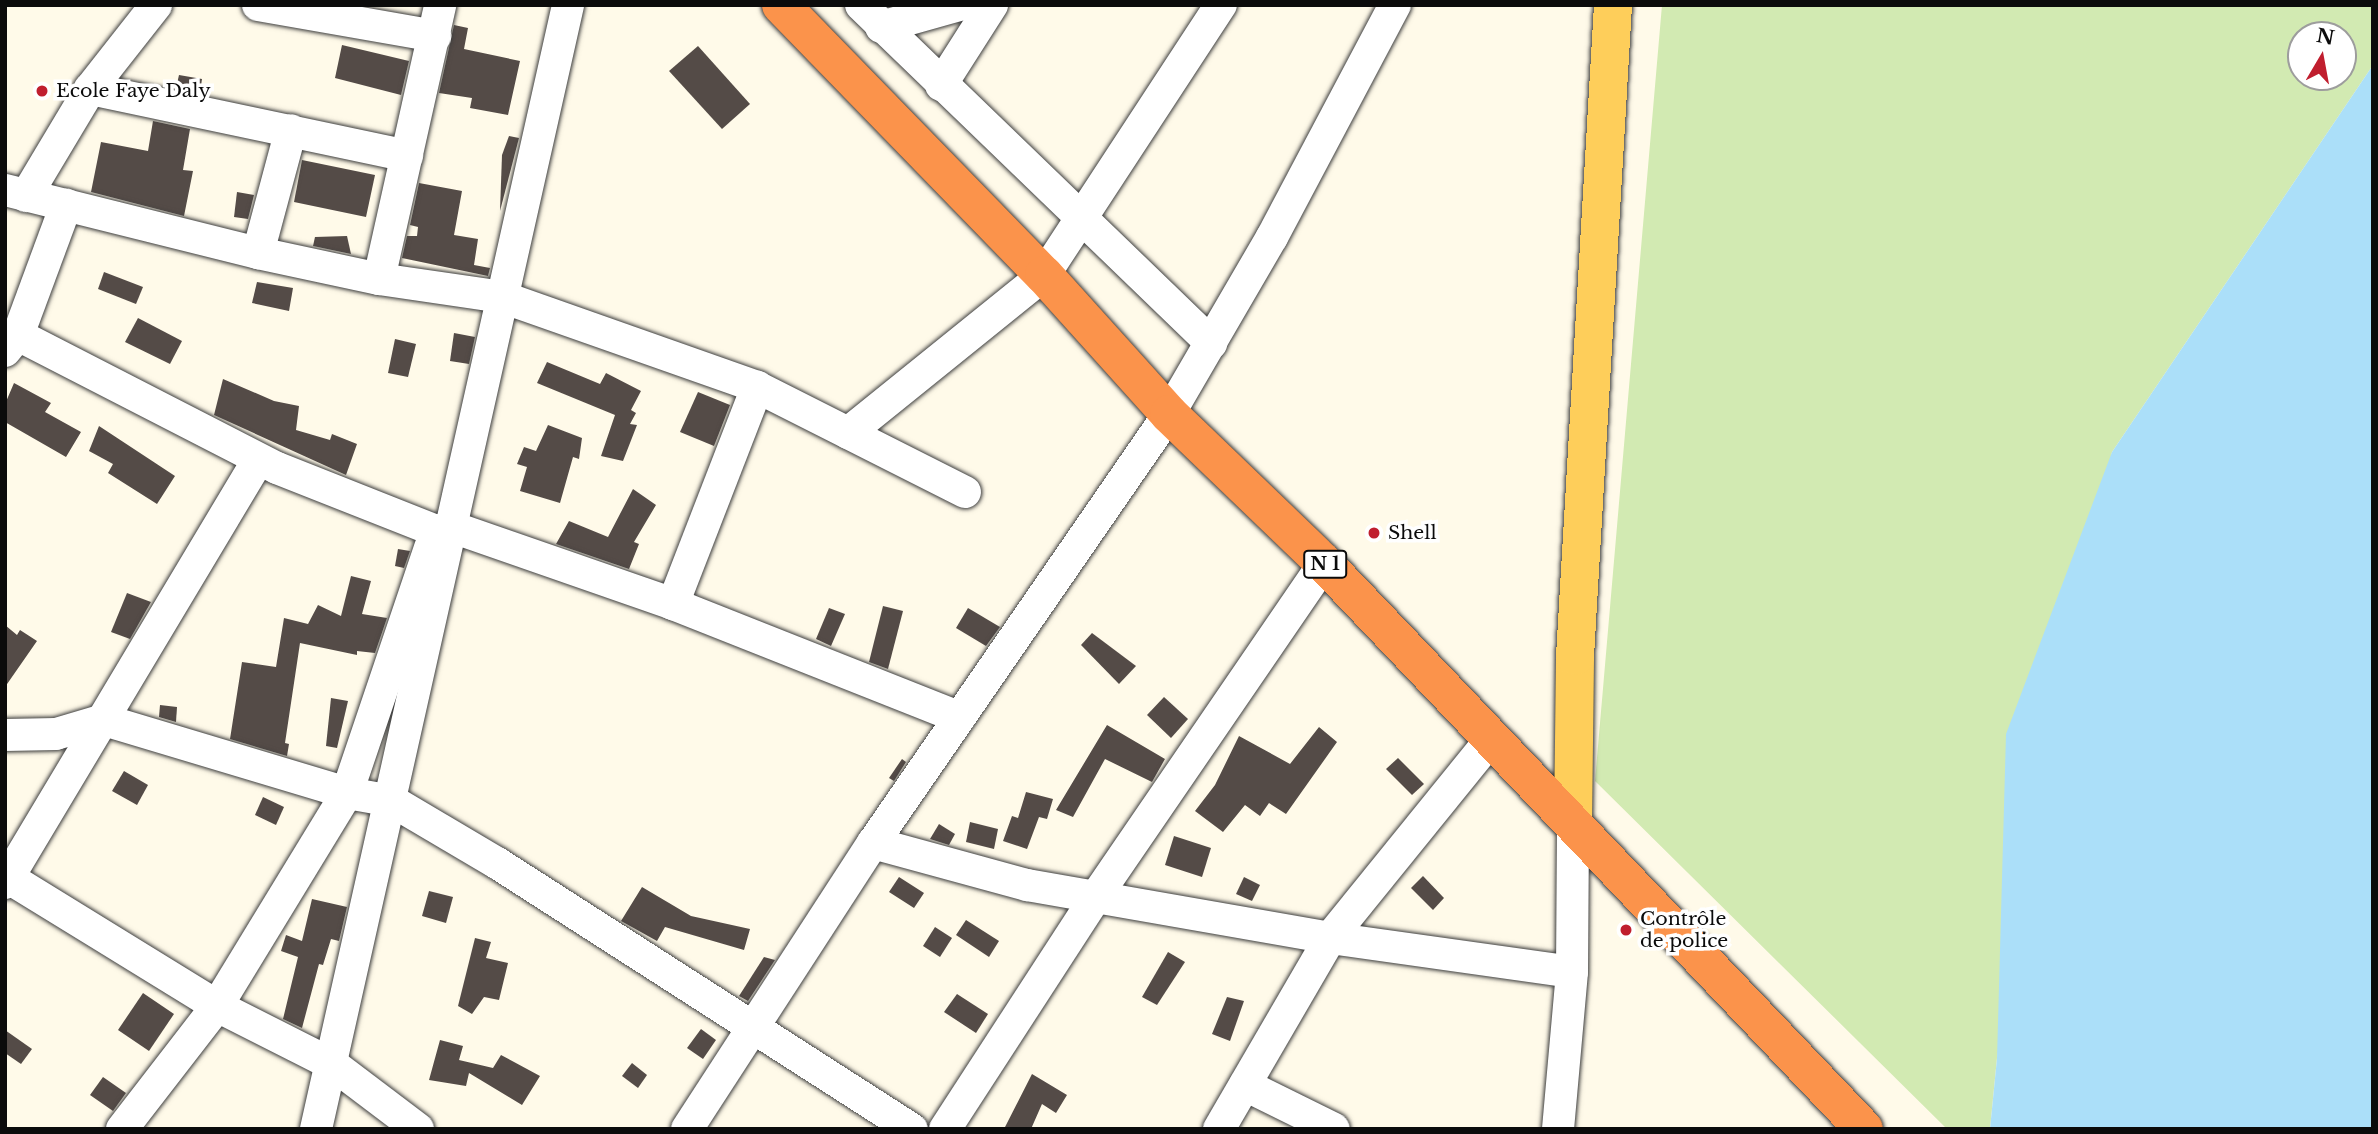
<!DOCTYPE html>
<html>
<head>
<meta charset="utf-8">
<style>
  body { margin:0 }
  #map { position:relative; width:2378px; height:1134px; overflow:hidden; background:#fffae9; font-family:"Libre Baskerville",serif }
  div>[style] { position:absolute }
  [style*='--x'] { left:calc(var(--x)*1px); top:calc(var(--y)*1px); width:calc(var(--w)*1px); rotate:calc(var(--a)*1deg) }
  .green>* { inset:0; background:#d2eab2 }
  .water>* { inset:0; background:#abdff9 }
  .building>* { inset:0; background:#544b47 }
  .roads { filter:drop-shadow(0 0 2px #3e3e3e) drop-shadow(0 0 2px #3e3e3e) }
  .minor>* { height:32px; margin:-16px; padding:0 16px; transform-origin:16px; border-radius:16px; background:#fff }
  .major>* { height:38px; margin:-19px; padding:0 19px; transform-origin:19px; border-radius:19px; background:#fece5a }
  .highway>* { height:38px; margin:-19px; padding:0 19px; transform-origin:19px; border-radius:19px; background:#fb934b }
  .dots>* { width:19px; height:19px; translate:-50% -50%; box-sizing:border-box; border:4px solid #fff; border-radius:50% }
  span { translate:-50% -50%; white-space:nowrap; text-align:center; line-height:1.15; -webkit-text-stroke:7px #fff; paint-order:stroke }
  .shield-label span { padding:2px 5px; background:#fff; border:2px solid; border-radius:5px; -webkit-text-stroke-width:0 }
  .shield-label { font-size:18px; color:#0b0b0b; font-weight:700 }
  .poi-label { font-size:19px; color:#0b0b0b }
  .left { translate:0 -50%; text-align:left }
  .frame { position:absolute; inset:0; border:7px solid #0b0b0b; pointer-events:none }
  .north { position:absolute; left:2287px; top:21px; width:70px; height:70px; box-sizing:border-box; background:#fff; border:2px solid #9d9d9d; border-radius:50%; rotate:10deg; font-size:19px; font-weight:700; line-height:28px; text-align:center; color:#0b0b0b }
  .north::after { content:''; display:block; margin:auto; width:24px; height:32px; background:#c01e2e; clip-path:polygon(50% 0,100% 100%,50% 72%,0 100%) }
</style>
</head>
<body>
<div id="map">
  <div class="green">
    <div style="clip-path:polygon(evenodd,1662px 5px,2373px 5px,2373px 65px,2112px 452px,1997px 1058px,1990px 1129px,1947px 1129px,1595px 781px,1662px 5px,2301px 35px,2343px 35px,2343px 77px,2301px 77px,2301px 35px)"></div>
  </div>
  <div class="water">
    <div style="clip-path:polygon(2373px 65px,2373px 1129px,1990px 1129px,1997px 1058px,2006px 734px,2112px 452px)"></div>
  </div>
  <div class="building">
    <div style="clip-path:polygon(454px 25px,468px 28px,464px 49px,520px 61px,508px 115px,470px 108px,472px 98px,439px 93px)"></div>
    <div style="clip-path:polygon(342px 45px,409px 61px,401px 95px,335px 78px)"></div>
    <div style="clip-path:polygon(698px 46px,750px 104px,722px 129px,669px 71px)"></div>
    <div style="clip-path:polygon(179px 75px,202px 79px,200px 93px,176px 88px)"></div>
    <div style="clip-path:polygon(153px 121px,190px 129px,183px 170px,193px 171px,184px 216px,91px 192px,101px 142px,148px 151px)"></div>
    <div style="clip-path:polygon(509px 136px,519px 138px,500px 211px,502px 155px)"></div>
    <div style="clip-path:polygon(302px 160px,375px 175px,366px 217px,294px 202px)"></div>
    <div style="clip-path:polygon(419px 183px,462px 191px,454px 235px,478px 239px,474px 265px,490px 268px,488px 276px,402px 258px,407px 236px,417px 236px,418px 227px,410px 225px)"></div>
    <div style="clip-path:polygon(237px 192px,254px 195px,248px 219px,234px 217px)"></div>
    <div style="clip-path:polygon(347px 236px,351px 254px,313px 246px,315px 237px)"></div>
    <div style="clip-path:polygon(104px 272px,143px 287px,136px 304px,98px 289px)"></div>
    <div style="clip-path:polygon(257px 282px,293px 288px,289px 311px,252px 303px)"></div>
    <div style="clip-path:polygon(138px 318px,182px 341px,170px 364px,125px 342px)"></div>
    <div style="clip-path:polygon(454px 333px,475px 337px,469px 364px,450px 361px)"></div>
    <div style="clip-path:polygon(395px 339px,416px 344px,408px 377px,388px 373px)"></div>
    <div style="clip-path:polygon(547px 362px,600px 384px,606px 373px,641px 391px,631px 410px,636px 413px,630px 424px,637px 425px,623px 461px,601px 456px,615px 415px,537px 383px)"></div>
    <div style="clip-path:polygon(223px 379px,274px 401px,299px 406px,296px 430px,330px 440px,332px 434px,357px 444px,346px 475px,214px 415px)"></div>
    <div style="clip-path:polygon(14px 383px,51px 403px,45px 412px,81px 432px,66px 457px,5px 422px,5px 404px)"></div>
    <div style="clip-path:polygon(698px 392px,730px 405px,714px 446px,680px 432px)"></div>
    <div style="clip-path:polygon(548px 425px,582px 438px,579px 459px,573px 457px,560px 503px,520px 491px,527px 467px,517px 464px,524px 447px,536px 451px)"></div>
    <div style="clip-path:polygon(99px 426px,175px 476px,157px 504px,108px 473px,113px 464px,89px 451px)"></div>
    <div style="clip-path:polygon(633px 489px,656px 505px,634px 542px,639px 544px,629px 569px,556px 544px,569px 521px,608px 537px)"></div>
    <div style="clip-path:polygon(398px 549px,410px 551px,404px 568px,395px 566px)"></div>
    <div style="clip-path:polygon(351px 576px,371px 581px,362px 614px,387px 618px,375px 653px,357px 651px,357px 655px,300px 643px,285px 743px,289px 744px,287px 756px,230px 739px,242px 662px,276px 667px,284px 618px,308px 624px,318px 605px,341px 616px)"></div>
    <div style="clip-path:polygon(127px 593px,151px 602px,130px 639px,111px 632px)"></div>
    <div style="clip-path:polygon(883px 606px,903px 611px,888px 669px,869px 662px)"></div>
    <div style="clip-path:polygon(829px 608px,845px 614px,831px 646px,816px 639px)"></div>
    <div style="clip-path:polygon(968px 608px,1000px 627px,986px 646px,956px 628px)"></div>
    <div style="clip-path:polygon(5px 625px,17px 635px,20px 630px,37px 641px,5px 687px)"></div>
    <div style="clip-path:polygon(1092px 633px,1136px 666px,1119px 684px,1081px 645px)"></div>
    <div style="clip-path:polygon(1164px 697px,1188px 719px,1171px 738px,1147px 715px)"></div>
    <div style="clip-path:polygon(331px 698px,348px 701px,337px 748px,326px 746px)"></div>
    <div style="clip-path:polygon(160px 705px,177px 707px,176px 722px,159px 717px)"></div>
    <div style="clip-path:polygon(1107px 725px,1165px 759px,1152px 782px,1105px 759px,1073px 817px,1056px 810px)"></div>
    <div style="clip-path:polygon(1319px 727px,1337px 742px,1286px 814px,1269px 803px,1260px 816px,1245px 805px,1223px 832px,1195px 811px,1215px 785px,1239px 736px,1290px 764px)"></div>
    <div style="clip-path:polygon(1398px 758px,1424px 784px,1412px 795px,1386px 769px)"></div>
    <div style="clip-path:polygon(902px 759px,906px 762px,894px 781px,889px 778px)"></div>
    <div style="clip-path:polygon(124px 771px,148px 785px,137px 805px,112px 791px)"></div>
    <div style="clip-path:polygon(1026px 792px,1053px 799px,1047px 819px,1039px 817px,1027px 849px,1003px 841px,1012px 816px,1018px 818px)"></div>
    <div style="clip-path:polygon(263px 797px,284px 807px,276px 825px,255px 815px)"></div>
    <div style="clip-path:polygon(970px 822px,998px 829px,994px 849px,966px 842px)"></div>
    <div style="clip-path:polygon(939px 824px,955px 834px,949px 845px,930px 839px)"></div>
    <div style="clip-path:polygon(1174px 836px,1211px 848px,1202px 877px,1165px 865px)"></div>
    <div style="clip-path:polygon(1423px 876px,1444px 898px,1433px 910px,1411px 888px)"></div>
    <div style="clip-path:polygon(899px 877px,924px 893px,914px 908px,889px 892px)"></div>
    <div style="clip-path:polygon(1244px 877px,1260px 885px,1252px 901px,1236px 894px)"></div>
    <div style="clip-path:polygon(642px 887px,691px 916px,750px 929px,744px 950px,665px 927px,657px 941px,621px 921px)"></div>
    <div style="clip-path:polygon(429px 891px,453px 897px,446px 923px,422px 916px)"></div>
    <div style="clip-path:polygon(312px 899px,347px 907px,339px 941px,331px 939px,323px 965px,319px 964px,302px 1028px,283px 1019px,298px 957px,281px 951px,286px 935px,302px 941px)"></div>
    <div style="clip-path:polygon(966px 920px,999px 941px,989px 957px,956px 935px)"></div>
    <div style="clip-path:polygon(935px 927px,952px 938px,940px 957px,923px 946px)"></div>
    <div style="clip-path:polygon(475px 938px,491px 942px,486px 958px,508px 963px,499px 1000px,484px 997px,472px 1014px,458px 1006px)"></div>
    <div style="clip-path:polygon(1168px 952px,1185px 962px,1157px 1005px,1142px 997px)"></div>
    <div style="clip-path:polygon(764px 957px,775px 960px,748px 1001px,739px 996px)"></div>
    <div style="clip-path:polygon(143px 993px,174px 1014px,149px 1051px,118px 1030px)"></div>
    <div style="clip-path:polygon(957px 994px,988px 1014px,976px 1033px,944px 1012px)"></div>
    <div style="clip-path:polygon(1227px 997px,1244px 1001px,1230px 1041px,1212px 1034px)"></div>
    <div style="clip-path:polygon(701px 1029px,716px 1040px,703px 1059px,687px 1048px)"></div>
    <div style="clip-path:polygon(5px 1030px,32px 1049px,21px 1064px,5px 1053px)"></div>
    <div style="clip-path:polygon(440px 1040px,463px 1046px,459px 1060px,493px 1068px,501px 1055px,540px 1076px,522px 1105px,469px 1073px,466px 1086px,429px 1080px)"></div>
    <div style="clip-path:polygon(632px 1063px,647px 1075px,638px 1088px,622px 1076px)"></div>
    <div style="clip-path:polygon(1032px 1074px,1067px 1095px,1056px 1113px,1042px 1104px,1031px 1129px,1004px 1129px)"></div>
    <div style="clip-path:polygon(103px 1077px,126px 1093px,113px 1111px,90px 1095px)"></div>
  </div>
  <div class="roads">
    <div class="minor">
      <div style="--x:258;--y:5;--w:180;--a:9.9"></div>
      <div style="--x:861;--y:5;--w:487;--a:44"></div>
      <div style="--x:881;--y:27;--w:82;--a:-15.6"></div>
      <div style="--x:941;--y:85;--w:95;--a:-57.5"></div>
      <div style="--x:90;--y:89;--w:324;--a:11.9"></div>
      <div style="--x:5;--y:190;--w:261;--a:14"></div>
      <div style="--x:258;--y:253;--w:124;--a:12.1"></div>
      <div style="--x:379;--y:279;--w:124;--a:8.3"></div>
      <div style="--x:502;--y:297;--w:270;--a:19.4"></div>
      <div style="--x:757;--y:387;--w:233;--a:26.8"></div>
      <div style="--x:26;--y:196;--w:125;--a:-59.1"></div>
      <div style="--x:90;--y:89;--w:107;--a:-51.8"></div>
      <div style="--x:258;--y:253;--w:127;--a:-75"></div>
      <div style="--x:379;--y:279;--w:281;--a:-77.4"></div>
      <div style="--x:18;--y:335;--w:291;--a:27.2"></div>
      <div style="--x:277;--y:468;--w:171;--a:21.6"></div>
      <div style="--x:436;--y:531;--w:16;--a:-14"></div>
      <div style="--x:452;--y:527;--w:234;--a:19.2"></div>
      <div style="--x:673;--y:604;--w:308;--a:21.6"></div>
      <div style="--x:5;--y:351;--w:21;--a:-51"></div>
      <div style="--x:18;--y:335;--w:139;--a:-69.7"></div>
      <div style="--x:848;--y:433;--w:252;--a:-38.9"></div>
      <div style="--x:1044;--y:275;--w:323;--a:-56.8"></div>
      <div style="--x:673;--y:604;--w:233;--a:-68.8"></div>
      <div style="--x:5;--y:735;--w:51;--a:-1.1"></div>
      <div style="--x:56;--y:734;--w:50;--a:-16.3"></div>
      <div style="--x:104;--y:720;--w:254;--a:16.7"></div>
      <div style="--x:347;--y:793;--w:46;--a:10.1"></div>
      <div style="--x:392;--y:801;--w:122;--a:30.6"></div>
      <div style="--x:497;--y:863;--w:493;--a:32.7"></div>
      <div style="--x:873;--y:843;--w:160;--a:15.3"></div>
      <div style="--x:1027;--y:885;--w:308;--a:9.9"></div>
      <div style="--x:1330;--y:938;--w:244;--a:8"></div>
      <div style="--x:9;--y:878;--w:244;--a:31.6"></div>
      <div style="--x:217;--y:1006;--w:129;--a:26.8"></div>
      <div style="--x:332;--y:1064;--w:108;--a:37.1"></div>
      <div style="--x:5;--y:883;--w:493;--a:-59.1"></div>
      <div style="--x:1245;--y:1085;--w:99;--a:26.3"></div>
      <div style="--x:122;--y:1129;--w:155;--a:-52.3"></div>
      <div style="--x:217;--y:1006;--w:250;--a:-58.6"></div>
      <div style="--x:347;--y:793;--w:259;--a:-71.3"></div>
      <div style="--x:316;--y:1129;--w:1152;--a:-77.36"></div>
      <div style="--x:687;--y:1129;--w:341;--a:-57"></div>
      <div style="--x:873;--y:843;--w:521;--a:-55.4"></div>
      <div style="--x:1169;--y:414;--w:205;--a:-59.8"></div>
      <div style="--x:1272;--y:237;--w:263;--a:-62.1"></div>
      <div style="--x:945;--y:1129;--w:279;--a:-57"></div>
      <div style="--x:1097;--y:895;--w:402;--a:-55.6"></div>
      <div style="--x:1219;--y:1129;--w:221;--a:-59.8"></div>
      <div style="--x:1330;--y:938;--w:257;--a:-51"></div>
      <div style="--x:1558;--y:1129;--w:158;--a:-84.9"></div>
      <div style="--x:1572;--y:972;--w:149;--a:-89.6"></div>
    </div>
    <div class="major">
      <div style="--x:1573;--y:823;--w:167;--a:-89.3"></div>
      <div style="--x:1575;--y:656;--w:652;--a:-86.66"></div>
    </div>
    <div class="highway">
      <div style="--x:781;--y:5;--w:377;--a:45.8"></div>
      <div style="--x:1044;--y:275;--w:187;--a:48"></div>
      <div style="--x:1169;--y:414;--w:215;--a:43.9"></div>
      <div style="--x:1324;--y:563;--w:782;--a:46.35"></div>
    </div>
  </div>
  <div class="dots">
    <div style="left:42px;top:91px;background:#c01e2e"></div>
    <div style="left:1374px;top:533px;background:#c01e2e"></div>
    <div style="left:1626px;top:930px;background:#c01e2e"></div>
  </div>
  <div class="shield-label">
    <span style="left:1325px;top:564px">N 1</span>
  </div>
  <div class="poi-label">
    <span class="left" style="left:56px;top:91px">Ecole Faye Daly</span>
    <span class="left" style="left:1388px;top:533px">Shell</span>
    <span class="left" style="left:1640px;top:930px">Contrôle<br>de police</span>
  </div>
  <div class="frame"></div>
  <div class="north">N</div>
</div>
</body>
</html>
